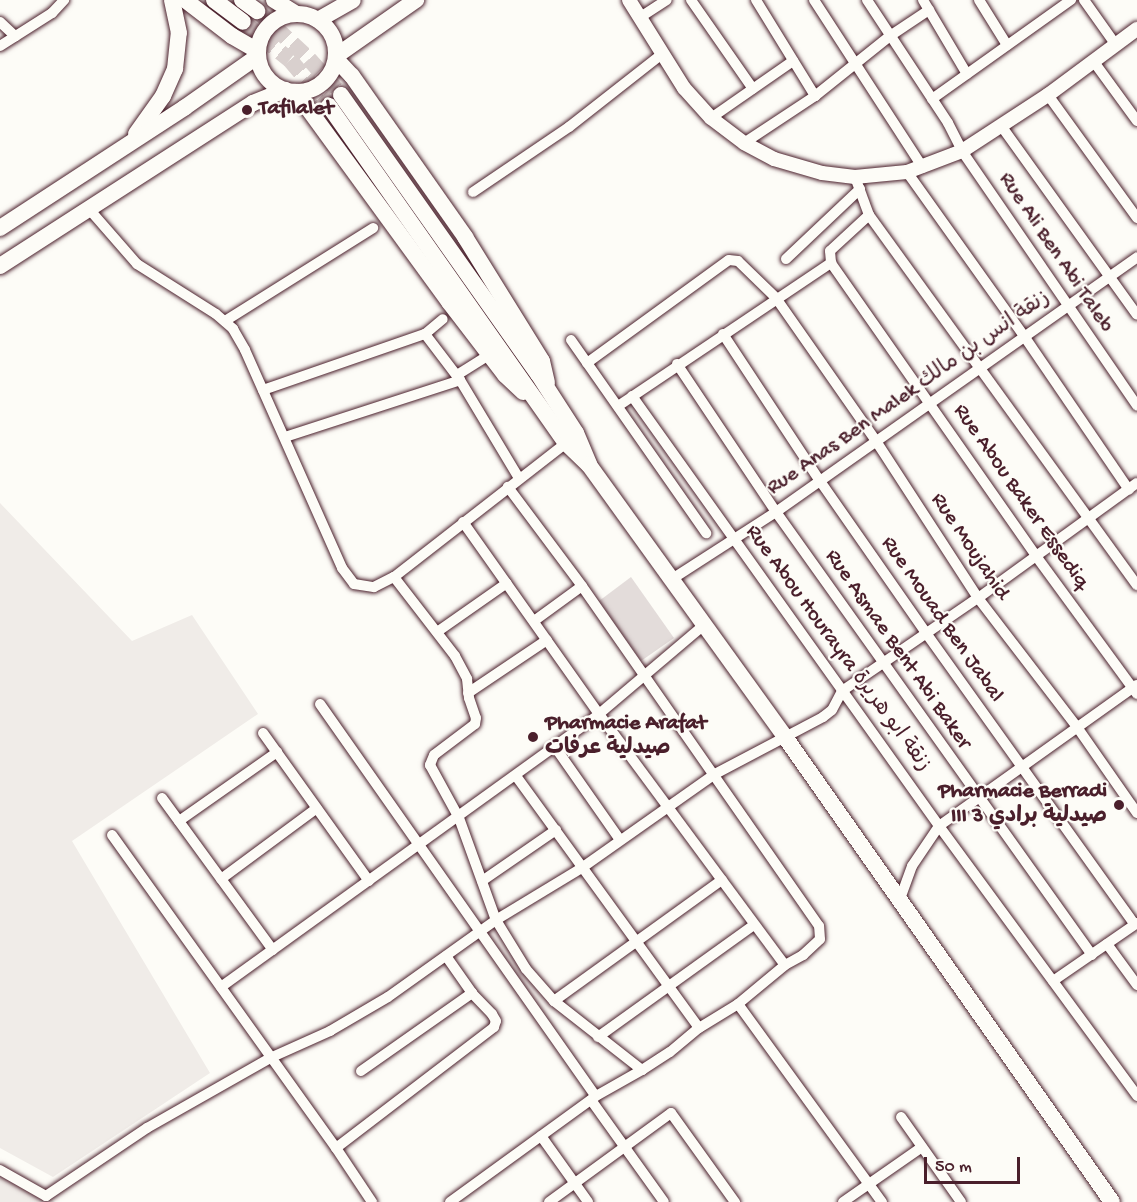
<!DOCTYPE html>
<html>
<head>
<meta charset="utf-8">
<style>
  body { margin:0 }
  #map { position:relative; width:1137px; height:1202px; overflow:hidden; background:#fdfcf7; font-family:"Gochi Hand","Playpen Sans Arabic",sans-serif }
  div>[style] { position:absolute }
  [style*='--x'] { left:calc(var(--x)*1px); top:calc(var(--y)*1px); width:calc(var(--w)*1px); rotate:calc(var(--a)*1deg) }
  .built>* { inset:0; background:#f0ece8 }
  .green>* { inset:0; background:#e3dcda }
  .primary-tunnel>* { height:16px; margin-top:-8px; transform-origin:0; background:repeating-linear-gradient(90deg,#d9d0ce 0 16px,transparent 0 24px) }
  .roads { filter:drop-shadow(0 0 2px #4a1f2b) drop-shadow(0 0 2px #4a1f2b) }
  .minor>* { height:10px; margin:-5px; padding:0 5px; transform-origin:5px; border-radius:5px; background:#fdfcf7 }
  .tertiary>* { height:14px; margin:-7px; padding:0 7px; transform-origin:7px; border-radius:7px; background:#fdfcf7 }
  .primary>* { height:16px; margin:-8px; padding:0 8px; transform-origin:8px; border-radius:8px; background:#fdfcf7 }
  .primary>.ring { margin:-8px; padding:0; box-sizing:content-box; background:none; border:16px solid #fdfcf7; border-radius:50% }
  .dots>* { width:16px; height:16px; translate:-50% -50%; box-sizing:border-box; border:3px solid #fdfcf7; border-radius:50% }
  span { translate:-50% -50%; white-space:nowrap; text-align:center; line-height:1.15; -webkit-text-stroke:4.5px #fdfcf7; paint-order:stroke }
  .poi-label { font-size:22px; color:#4a1f2b; font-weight:700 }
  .left { translate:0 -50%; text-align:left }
  .right { translate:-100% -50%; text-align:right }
  .street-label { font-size:22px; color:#4a1f2b }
  .scale { position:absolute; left:924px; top:1157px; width:96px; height:27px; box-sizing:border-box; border:3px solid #4a1f2b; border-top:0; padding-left:8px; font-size:18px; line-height:21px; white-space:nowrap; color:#4a1f2b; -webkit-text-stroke:4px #fdfcf7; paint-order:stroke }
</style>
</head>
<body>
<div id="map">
  <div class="built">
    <div style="clip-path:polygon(0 503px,132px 641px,192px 615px,258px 714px,72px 841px,210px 1073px,53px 1177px,0 1148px)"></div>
    <div style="clip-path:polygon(0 1170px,46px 1196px,55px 1202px,0 1202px)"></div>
  </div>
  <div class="green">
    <div style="clip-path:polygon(631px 577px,674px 638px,641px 661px,599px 601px)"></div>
  </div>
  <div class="primary-tunnel">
    <div style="--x:257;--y:11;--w:71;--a:42.7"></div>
    <div style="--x:309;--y:59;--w:48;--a:48.4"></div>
    <div style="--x:243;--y:22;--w:60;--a:39"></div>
    <div style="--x:290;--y:60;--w:60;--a:49.7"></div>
  </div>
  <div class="roads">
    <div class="minor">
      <div style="--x:691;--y:0;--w:108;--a:55.1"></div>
      <div style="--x:756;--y:0;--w:113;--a:58.4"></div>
      <div style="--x:814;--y:0;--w:200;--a:57"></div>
      <div style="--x:867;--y:0;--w:147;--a:56.6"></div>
      <div style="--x:948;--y:123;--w:31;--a:63"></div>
      <div style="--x:962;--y:151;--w:309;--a:55.5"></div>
      <div style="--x:923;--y:0;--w:86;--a:59.3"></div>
      <div style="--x:979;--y:0;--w:53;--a:58.1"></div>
      <div style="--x:1084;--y:0;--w:55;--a:54.6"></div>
      <div style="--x:639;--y:18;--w:33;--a:-33"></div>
      <div style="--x:0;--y:22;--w:21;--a:43"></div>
      <div style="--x:0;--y:46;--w:62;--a:-32.4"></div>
      <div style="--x:52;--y:13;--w:18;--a:-47"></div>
      <div style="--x:1094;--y:62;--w:73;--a:53.9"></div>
      <div style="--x:1048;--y:95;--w:152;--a:54.1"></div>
      <div style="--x:932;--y:99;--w:171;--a:-35.5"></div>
      <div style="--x:711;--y:118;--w:100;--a:-34.8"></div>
      <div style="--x:1002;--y:127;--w:231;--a:54.3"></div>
      <div style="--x:744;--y:143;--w:85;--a:-33.5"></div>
      <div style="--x:815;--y:96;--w:96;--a:-38.7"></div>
      <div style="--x:890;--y:36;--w:47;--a:-33.7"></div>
      <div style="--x:907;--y:172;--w:201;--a:54.5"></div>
      <div style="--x:1024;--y:336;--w:186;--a:55.7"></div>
      <div style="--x:855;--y:177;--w:40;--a:69.8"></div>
      <div style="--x:869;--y:215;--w:457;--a:54.1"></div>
      <div style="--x:473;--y:192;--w:116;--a:-34.1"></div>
      <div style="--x:569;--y:127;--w:118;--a:-38.1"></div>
      <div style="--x:89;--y:209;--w:73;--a:48.9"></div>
      <div style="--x:137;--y:264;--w:93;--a:32.3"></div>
      <div style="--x:216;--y:314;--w:23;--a:41"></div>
      <div style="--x:233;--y:329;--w:24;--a:60"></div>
      <div style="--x:245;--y:350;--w:239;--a:66"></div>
      <div style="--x:342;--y:568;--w:20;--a:53"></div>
      <div style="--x:354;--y:584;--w:20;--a:9"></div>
      <div style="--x:374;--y:587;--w:22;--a:-27"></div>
      <div style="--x:394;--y:577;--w:218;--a:-37.9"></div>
      <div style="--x:869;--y:215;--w:53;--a:137.3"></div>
      <div style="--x:830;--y:251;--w:12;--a:85"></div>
      <div style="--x:831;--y:263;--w:358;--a:55"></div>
      <div style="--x:1036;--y:556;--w:171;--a:53.8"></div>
      <div style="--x:786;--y:259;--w:102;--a:-43.4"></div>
      <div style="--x:225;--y:321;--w:175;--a:-32.1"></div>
      <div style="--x:425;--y:334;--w:58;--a:52.7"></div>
      <div style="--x:460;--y:380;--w:114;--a:59"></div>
      <div style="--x:723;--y:334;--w:176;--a:56.6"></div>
      <div style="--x:820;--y:481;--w:185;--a:55.1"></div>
      <div style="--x:926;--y:633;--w:358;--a:54.4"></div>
      <div style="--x:571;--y:340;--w:236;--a:55"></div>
      <div style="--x:587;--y:363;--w:175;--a:-36"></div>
      <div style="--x:729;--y:260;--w:9;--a:6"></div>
      <div style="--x:738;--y:261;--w:53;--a:44.2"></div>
      <div style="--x:776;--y:298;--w:174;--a:55"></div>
      <div style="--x:876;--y:441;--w:187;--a:57"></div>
      <div style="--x:978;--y:598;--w:163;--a:52.5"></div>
      <div style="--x:1077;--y:727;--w:105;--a:55.1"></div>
      <div style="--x:677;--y:364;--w:178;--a:56.2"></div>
      <div style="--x:776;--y:512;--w:544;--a:54.5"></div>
      <div style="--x:457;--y:375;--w:31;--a:-32"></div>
      <div style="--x:263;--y:390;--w:171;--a:-19.1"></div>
      <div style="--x:425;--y:334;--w:23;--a:-40"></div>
      <div style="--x:632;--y:396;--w:528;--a:54.47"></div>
      <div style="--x:939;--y:826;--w:335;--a:53.7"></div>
      <div style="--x:618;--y:406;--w:257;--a:-33.9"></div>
      <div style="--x:285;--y:437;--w:184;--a:-18"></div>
      <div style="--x:463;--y:522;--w:235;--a:54.7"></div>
      <div style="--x:599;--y:714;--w:312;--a:53.5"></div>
      <div style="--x:394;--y:577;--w:100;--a:52.3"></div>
      <div style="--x:455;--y:656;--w:26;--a:62"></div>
      <div style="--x:467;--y:679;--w:19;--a:84"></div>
      <div style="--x:469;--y:698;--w:21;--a:71"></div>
      <div style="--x:476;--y:718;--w:6;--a:99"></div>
      <div style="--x:475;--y:724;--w:51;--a:142.9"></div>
      <div style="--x:434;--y:755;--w:11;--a:112"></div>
      <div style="--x:430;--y:765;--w:60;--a:61.3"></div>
      <div style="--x:459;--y:818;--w:109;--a:70.1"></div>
      <div style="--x:496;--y:920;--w:57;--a:58.5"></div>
      <div style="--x:526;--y:969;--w:43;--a:48.8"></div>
      <div style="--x:554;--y:1001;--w:112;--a:38.1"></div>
      <div style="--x:642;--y:1070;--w:33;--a:-33"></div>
      <div style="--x:670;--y:1052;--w:38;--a:-40"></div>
      <div style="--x:699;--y:1028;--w:46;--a:-31.6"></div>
      <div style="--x:738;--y:1004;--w:61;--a:-39.7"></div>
      <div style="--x:785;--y:965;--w:21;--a:-29"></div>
      <div style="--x:803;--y:955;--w:23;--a:-43"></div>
      <div style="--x:820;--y:939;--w:13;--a:-94"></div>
      <div style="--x:819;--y:926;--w:414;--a:-124.9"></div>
      <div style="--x:582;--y:586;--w:124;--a:-126.8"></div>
      <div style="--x:672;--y:579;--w:124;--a:-32.8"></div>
      <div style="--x:776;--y:512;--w:442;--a:-35.2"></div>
      <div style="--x:534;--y:621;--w:59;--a:-36.1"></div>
      <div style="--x:437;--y:632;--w:85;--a:-35"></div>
      <div style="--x:468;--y:693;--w:95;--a:-33.9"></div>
      <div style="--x:320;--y:704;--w:479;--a:54.9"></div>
      <div style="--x:263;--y:733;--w:182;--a:54.4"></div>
      <div style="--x:555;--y:747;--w:113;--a:55"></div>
      <div style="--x:516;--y:776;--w:311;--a:54"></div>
      <div style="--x:162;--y:798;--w:188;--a:53.9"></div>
      <div style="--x:179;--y:821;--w:120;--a:-35.1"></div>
      <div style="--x:112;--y:835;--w:385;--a:54.4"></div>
      <div style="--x:336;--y:1148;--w:65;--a:56.3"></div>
      <div style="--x:221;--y:879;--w:119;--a:-36.5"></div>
      <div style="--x:482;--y:881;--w:90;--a:-34.6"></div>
      <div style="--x:900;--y:899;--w:35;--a:-70"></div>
      <div style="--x:912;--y:866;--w:48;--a:-56"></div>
      <div style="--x:939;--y:826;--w:243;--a:-35.5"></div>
      <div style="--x:1107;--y:944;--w:51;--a:53.8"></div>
      <div style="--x:1053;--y:981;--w:102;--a:-34.6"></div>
      <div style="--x:221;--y:987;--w:466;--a:-35.8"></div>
      <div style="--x:599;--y:714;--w:138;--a:-40.3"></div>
      <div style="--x:554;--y:1001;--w:207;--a:-35.8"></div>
      <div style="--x:738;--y:1004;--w:245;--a:54"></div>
      <div style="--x:598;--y:1037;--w:192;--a:-35.7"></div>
      <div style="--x:361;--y:1071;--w:136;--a:-35.1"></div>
      <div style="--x:591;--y:1100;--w:125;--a:54.4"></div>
      <div style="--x:901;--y:1117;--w:104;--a:54.8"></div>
      <div style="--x:541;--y:1136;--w:81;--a:54.5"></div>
      <div style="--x:336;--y:1148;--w:199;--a:-37.4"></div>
      <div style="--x:494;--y:1027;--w:6;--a:-72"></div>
      <div style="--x:496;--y:1021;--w:8;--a:-120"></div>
      <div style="--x:492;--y:1014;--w:29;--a:-134"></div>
      <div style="--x:472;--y:993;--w:45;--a:-125.1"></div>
      <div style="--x:0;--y:1170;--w:53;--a:29.5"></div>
      <div style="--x:46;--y:1196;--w:122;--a:-34"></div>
      <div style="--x:147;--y:1128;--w:142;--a:-29.6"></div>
      <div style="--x:270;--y:1058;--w:66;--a:-24.2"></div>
      <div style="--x:330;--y:1031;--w:67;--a:-30.4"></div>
      <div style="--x:388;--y:997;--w:133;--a:-35.5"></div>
      <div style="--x:496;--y:920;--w:102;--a:-31.3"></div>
      <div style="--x:583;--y:867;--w:161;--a:-35.2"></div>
      <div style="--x:715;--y:774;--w:122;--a:-27.8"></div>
      <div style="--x:823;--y:717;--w:11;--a:-38"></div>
      <div style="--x:832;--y:710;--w:21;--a:-62"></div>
      <div style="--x:842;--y:691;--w:165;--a:-34.4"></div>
      <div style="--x:978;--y:598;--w:196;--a:-35.9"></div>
      <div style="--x:450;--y:1202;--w:180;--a:-36"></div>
      <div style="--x:596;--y:1096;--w:53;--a:-29.5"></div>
      <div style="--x:549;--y:1202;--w:151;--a:-36.1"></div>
      <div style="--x:671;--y:1113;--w:110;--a:54.3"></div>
      <div style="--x:843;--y:1202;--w:96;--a:-34.8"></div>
    </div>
    <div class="tertiary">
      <div style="--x:629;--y:0;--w:104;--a:58"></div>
      <div style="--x:684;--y:88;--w:40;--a:48"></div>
      <div style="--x:711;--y:118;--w:41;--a:37.1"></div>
      <div style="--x:744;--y:143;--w:34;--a:28"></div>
      <div style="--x:774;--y:159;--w:50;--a:16.3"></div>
      <div style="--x:822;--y:173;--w:33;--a:7"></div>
      <div style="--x:855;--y:177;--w:52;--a:-5.5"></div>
      <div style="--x:907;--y:172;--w:59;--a:-20.9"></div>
      <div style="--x:962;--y:151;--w:103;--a:-33.1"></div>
      <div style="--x:1048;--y:95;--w:111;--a:-36.6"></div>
    </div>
    <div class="primary">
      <div style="--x:185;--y:0;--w:59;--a:37.5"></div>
      <div style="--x:232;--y:36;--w:30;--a:30"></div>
      <div style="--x:214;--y:0;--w:36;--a:37"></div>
      <div style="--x:242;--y:0;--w:19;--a:36"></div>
      <div style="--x:274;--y:0;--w:26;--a:32"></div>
      <div class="ring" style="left:258px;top:14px;width:62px;height:62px"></div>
      <div style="--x:318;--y:20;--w:40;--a:-29.7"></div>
      <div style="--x:336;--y:56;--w:98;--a:-35"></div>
      <div style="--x:336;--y:59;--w:23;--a:47"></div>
      <div style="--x:352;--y:76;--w:197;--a:54.9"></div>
      <div style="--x:465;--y:237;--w:146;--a:58.2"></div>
      <div style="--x:542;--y:361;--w:22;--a:77"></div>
      <div style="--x:296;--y:92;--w:260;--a:53.9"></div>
      <div style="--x:449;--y:302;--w:92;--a:52.5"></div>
      <div style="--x:505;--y:375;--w:25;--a:43"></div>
      <div style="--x:341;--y:95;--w:342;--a:54.8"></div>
      <div style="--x:538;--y:374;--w:70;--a:57.2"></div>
      <div style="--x:576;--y:433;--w:34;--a:67"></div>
      <div style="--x:329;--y:106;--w:412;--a:54.9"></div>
      <div style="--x:566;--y:443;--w:32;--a:44"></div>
      <div style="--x:589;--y:465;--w:335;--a:54.2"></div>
      <div style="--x:785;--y:737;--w:568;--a:54.88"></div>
      <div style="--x:136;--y:134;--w:47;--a:-54.6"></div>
      <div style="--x:163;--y:96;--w:30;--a:-66"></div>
      <div style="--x:175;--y:69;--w:36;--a:-84"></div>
      <div style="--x:179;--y:33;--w:34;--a:-102"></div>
      <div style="--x:0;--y:228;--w:220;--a:-33.1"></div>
      <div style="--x:184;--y:108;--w:90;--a:-35.1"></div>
      <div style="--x:0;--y:266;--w:301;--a:-32.8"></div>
      <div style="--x:253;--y:103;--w:35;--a:-22"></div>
    </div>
  </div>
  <div class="dots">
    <div style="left:247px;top:110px;background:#4a1f2b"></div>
    <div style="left:533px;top:737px;background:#4a1f2b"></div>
    <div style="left:1119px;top:805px;background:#4a1f2b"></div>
  </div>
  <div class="poi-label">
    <span class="left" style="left:259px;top:110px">Tafilalet</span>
    <span class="left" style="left:545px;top:737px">Pharmacie Arafat<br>صيدلية عرفات</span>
    <span class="right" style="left:1107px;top:805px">Pharmacie Berradi<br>III صيدلية برادي 3</span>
  </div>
  <div class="street-label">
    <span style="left:1055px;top:253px;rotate:56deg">Rue Ali Ben Abi Taleb</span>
    <span style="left:909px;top:394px;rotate:-35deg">Rue Anas Ben Malek زنقة انس بن مالك</span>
    <span style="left:1020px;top:497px;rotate:55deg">Rue Abou Baker Essediq</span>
    <span style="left:969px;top:547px;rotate:56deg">Rue Moujahid</span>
    <span style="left:941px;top:620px;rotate:55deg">Rue Mouad Ben Jabal</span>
    <span style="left:837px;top:649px;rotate:54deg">Rue Abou Hourayra زنقة ابو هريرة</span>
    <span style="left:897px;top:650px;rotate:55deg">Rue Asmae Bent Abi Baker</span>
  </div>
  <div class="scale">50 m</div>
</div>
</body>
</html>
